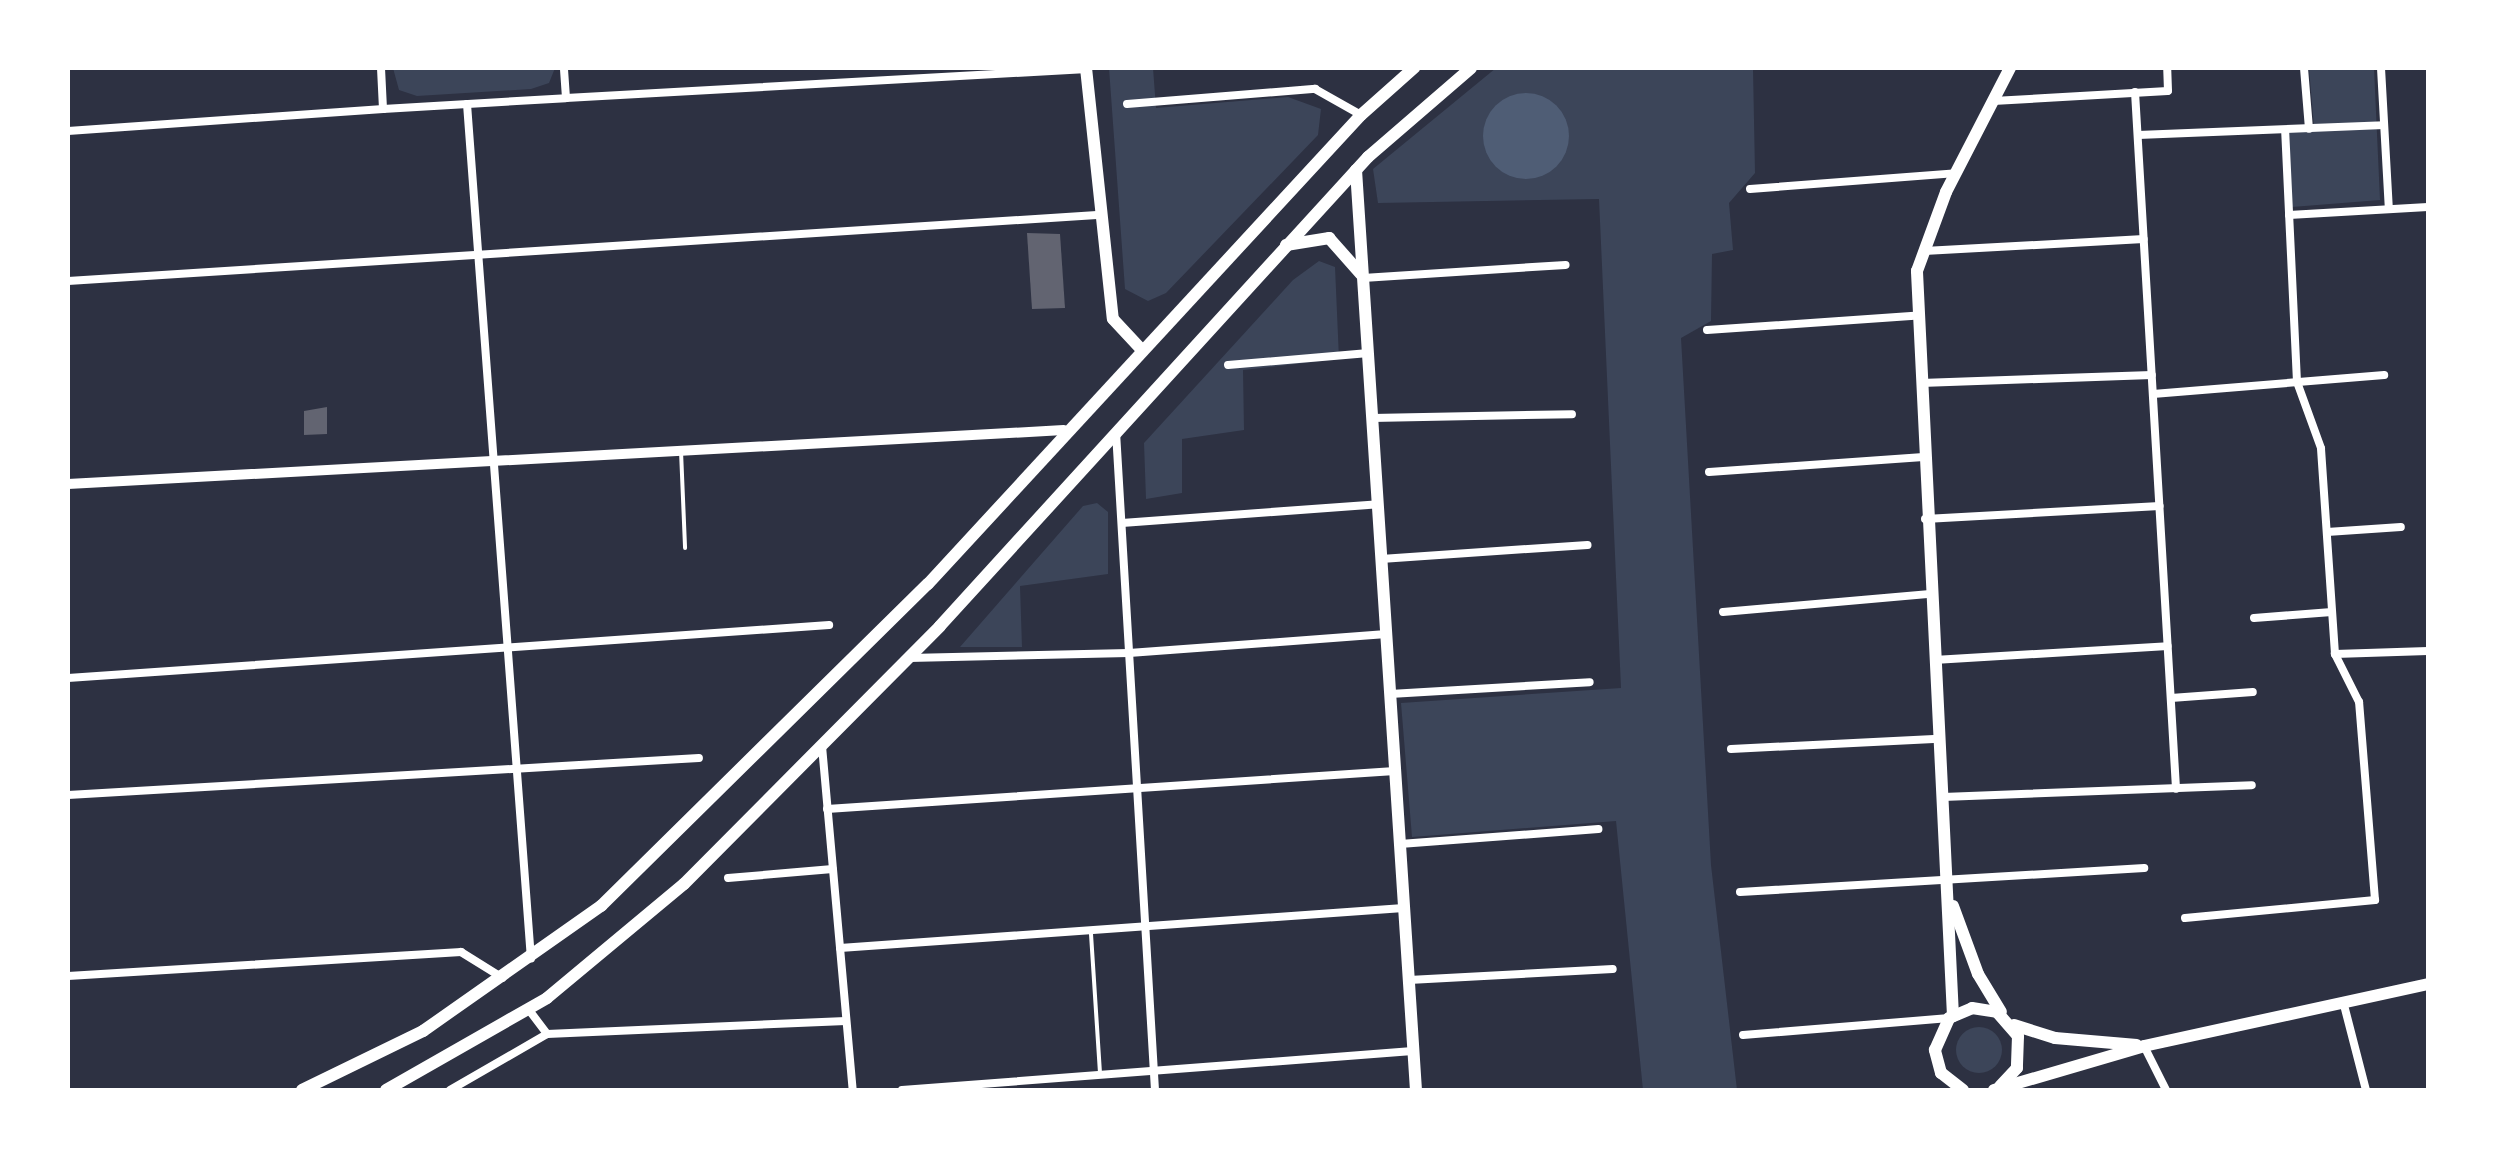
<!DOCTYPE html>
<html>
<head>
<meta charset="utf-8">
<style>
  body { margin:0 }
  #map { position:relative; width:2496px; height:1158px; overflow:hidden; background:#2d3142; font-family:"Golos Text",sans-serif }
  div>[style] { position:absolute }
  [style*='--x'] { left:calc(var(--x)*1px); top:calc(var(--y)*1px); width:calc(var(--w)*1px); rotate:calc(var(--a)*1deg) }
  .green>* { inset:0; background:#3c4559 }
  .round { border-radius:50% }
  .water>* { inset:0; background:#4f5d75 }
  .building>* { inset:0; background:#626471 }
  .service>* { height:4px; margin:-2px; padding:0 2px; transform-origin:2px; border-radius:2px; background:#fff }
  .minor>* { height:8px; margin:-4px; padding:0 4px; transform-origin:4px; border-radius:4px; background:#fff }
  .tertiary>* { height:10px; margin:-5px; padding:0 5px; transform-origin:5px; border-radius:5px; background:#fff }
  .secondary>* { height:12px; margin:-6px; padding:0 6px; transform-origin:6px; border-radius:6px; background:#fff }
  .primary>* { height:12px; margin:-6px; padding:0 6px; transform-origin:6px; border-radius:6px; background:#fff }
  span { translate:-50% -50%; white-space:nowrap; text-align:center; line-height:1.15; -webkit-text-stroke:8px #fff; paint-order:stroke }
  .frame { position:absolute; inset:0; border:70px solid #fff; pointer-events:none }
</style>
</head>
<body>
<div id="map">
  <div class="green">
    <div style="clip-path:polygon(393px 68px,555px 68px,549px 83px,531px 89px,417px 96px,399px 90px)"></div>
    <div style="clip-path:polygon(1109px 68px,1153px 68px,1156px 108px,1288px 97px,1321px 109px,1318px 135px,1166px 293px,1148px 301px,1125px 289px)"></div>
    <div style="clip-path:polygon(1496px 68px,1753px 68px,1755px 173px,1729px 203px,1733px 250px,1712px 254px,1711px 321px,1681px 338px,1711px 865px,1737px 1090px,1643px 1090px,1616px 821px,1412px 837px,1401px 703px,1621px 688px,1599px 199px,1378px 203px,1373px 169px)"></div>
    <div style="clip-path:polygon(2309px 68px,2374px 68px,2380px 200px,2292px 207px,2289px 128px,2314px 126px)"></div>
    <div style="clip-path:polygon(1319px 261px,1335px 267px,1339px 359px,1243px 370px,1244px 430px,1182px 439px,1182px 493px,1146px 499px,1144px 443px,1293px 280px)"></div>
    <div style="clip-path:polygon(1097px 503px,1108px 512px,1108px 574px,1020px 586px,1022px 647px,960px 647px,1083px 506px)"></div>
    <div class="round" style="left:1956px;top:1027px;width:46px;height:46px"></div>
  </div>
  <div class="water">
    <div class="round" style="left:1483px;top:93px;width:86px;height:86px"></div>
  </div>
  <div class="building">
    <div style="clip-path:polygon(1027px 233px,1060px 234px,1065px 308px,1032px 309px)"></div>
    <div style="clip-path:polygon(327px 407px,327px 434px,304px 435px,304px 411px)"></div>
  </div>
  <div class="service">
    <div style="--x:681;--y:451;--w:97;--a:87.6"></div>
    <div style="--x:1091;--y:934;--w:139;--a:86.3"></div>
  </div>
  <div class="minor">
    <div style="--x:381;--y:68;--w:41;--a:87.2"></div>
    <div style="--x:383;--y:109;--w:183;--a:-3.4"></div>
    <div style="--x:566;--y:98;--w:30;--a:-94"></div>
    <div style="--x:2304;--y:68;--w:61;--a:85.3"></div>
    <div style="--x:2381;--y:68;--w:141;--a:86.8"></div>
    <div style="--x:2135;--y:92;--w:698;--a:86.63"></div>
    <div style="--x:566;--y:98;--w:522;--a:-3.19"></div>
    <div style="--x:1993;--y:101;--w:175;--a:-3.3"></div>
    <div style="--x:2168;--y:91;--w:23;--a:-92"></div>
    <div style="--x:467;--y:104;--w:857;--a:85.72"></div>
    <div style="--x:1127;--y:104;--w:189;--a:-4.6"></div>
    <div style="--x:1315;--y:89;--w:53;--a:29.5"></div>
    <div style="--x:68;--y:131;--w:316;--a:-4"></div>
    <div style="--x:2138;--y:135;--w:246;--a:-2.3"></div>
    <div style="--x:1750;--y:189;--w:207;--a:-4.4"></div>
    <div style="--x:2289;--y:215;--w:139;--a:-3.3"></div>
    <div style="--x:1924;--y:251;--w:220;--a:-3.1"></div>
    <div style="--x:1363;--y:278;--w:203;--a:-3.7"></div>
    <div style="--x:68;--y:281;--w:1031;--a:-3.67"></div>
    <div style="--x:1707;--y:330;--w:208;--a:-3.9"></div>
    <div style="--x:1228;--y:365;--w:141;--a:-4.9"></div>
    <div style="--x:1921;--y:383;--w:231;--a:-2"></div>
    <div style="--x:2153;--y:394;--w:232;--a:-4.7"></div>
    <div style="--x:1372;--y:418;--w:200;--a:-1.1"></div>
    <div style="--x:1116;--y:432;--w:659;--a:86.61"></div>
    <div style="--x:1709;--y:472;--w:215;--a:-4"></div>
    <div style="--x:1925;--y:519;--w:235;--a:-3.2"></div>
    <div style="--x:1122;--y:523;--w:257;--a:-4.2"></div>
    <div style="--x:2327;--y:532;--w:74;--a:-3.9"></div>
    <div style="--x:1381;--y:559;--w:207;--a:-3.9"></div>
    <div style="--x:1723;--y:612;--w:208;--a:-5"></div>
    <div style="--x:2254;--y:618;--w:78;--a:-4.4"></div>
    <div style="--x:2335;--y:654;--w:93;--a:-1.8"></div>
    <div style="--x:909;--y:658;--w:220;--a:-1.3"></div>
    <div style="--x:1129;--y:653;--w:258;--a:-4.2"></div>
    <div style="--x:1934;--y:660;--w:234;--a:-3.4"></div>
    <div style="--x:68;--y:678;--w:763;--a:-3.98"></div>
    <div style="--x:1390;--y:694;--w:200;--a:-3.4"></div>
    <div style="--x:2171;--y:698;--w:82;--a:-4.2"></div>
    <div style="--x:822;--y:746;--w:345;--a:84.9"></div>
    <div style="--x:1731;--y:749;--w:208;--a:-2.8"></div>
    <div style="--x:68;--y:795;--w:632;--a:-3.36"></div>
    <div style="--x:1943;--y:797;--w:309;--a:-2.2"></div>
    <div style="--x:827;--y:809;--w:569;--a:-3.83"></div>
    <div style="--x:1400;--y:844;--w:199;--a:-4.3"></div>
    <div style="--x:728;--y:878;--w:105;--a:-4.9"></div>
    <div style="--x:1740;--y:892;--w:405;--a:-3.4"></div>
    <div style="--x:2185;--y:918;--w:191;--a:-5.4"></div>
    <div style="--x:2375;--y:900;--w:199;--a:-94.6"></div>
    <div style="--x:2359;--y:702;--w:54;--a:-116.6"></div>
    <div style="--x:2335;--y:654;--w:206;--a:-93.9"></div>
    <div style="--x:2321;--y:448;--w:70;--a:-110"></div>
    <div style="--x:2297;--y:382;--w:252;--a:-92.7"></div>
    <div style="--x:840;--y:948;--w:565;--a:-4.06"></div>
    <div style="--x:68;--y:976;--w:394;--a:-3.5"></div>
    <div style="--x:461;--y:952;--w:49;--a:31.8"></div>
    <div style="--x:1409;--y:980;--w:204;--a:-3.1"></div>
    <div style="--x:2344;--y:1005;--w:88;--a:75.5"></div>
    <div style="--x:529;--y:1010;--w:30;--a:53"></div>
    <div style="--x:1743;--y:1035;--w:207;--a:-4.7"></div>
    <div style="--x:2144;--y:1046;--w:49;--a:63.4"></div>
    <div style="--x:450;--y:1090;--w:112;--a:-30"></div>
    <div style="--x:547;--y:1034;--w:299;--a:-2.5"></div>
    <div style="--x:902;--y:1090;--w:512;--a:-4.36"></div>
  </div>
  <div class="tertiary">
    <div style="--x:68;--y:484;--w:997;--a:-3.1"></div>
  </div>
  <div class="secondary">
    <div style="--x:1086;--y:68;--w:252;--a:83.9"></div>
    <div style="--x:1113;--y:319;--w:41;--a:47"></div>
    <div style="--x:1356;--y:170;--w:922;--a:86.27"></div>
    <div style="--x:1286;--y:245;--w:44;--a:-9.2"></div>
    <div style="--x:1329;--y:238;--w:48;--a:48.4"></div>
    <div style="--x:1953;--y:906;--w:72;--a:69.8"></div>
    <div style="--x:1978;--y:974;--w:44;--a:58.8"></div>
    <div style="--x:1953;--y:1016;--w:746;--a:-92.77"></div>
    <div style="--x:1917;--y:271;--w:84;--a:-69.8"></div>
    <div style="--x:1946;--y:192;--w:140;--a:-62.7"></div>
    <div style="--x:2014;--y:1025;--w:43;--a:17.6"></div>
    <div style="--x:2055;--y:1038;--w:82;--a:4.9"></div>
    <div style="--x:1963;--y:1090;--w:28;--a:-142"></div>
    <div style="--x:1941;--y:1073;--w:24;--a:-105"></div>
    <div style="--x:1935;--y:1050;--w:35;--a:-66"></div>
    <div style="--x:1949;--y:1018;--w:25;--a:-23"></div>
    <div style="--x:1972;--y:1008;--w:25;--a:9"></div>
    <div style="--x:1997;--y:1012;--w:32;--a:49"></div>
    <div style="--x:2018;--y:1036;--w:32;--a:92"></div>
    <div style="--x:2017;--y:1068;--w:25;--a:133"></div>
    <div style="--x:1994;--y:1090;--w:156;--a:-16.3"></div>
    <div style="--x:2144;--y:1046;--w:291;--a:-12.3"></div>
  </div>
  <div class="primary">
    <div style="--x:302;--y:1090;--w:135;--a:-26"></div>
    <div style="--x:423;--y:1031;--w:218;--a:-35.1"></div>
    <div style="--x:601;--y:906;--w:459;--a:-44.6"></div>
    <div style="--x:928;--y:584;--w:638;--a:-47.29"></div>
    <div style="--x:1361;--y:115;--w:71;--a:-41.6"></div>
    <div style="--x:386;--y:1090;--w:185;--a:-29.7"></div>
    <div style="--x:547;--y:998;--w:178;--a:-39.8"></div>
    <div style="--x:684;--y:884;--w:363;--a:-45.2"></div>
    <div style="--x:940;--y:626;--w:635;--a:-47.62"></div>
    <div style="--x:1368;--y:157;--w:136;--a:-40.8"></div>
  </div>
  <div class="frame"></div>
</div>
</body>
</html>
